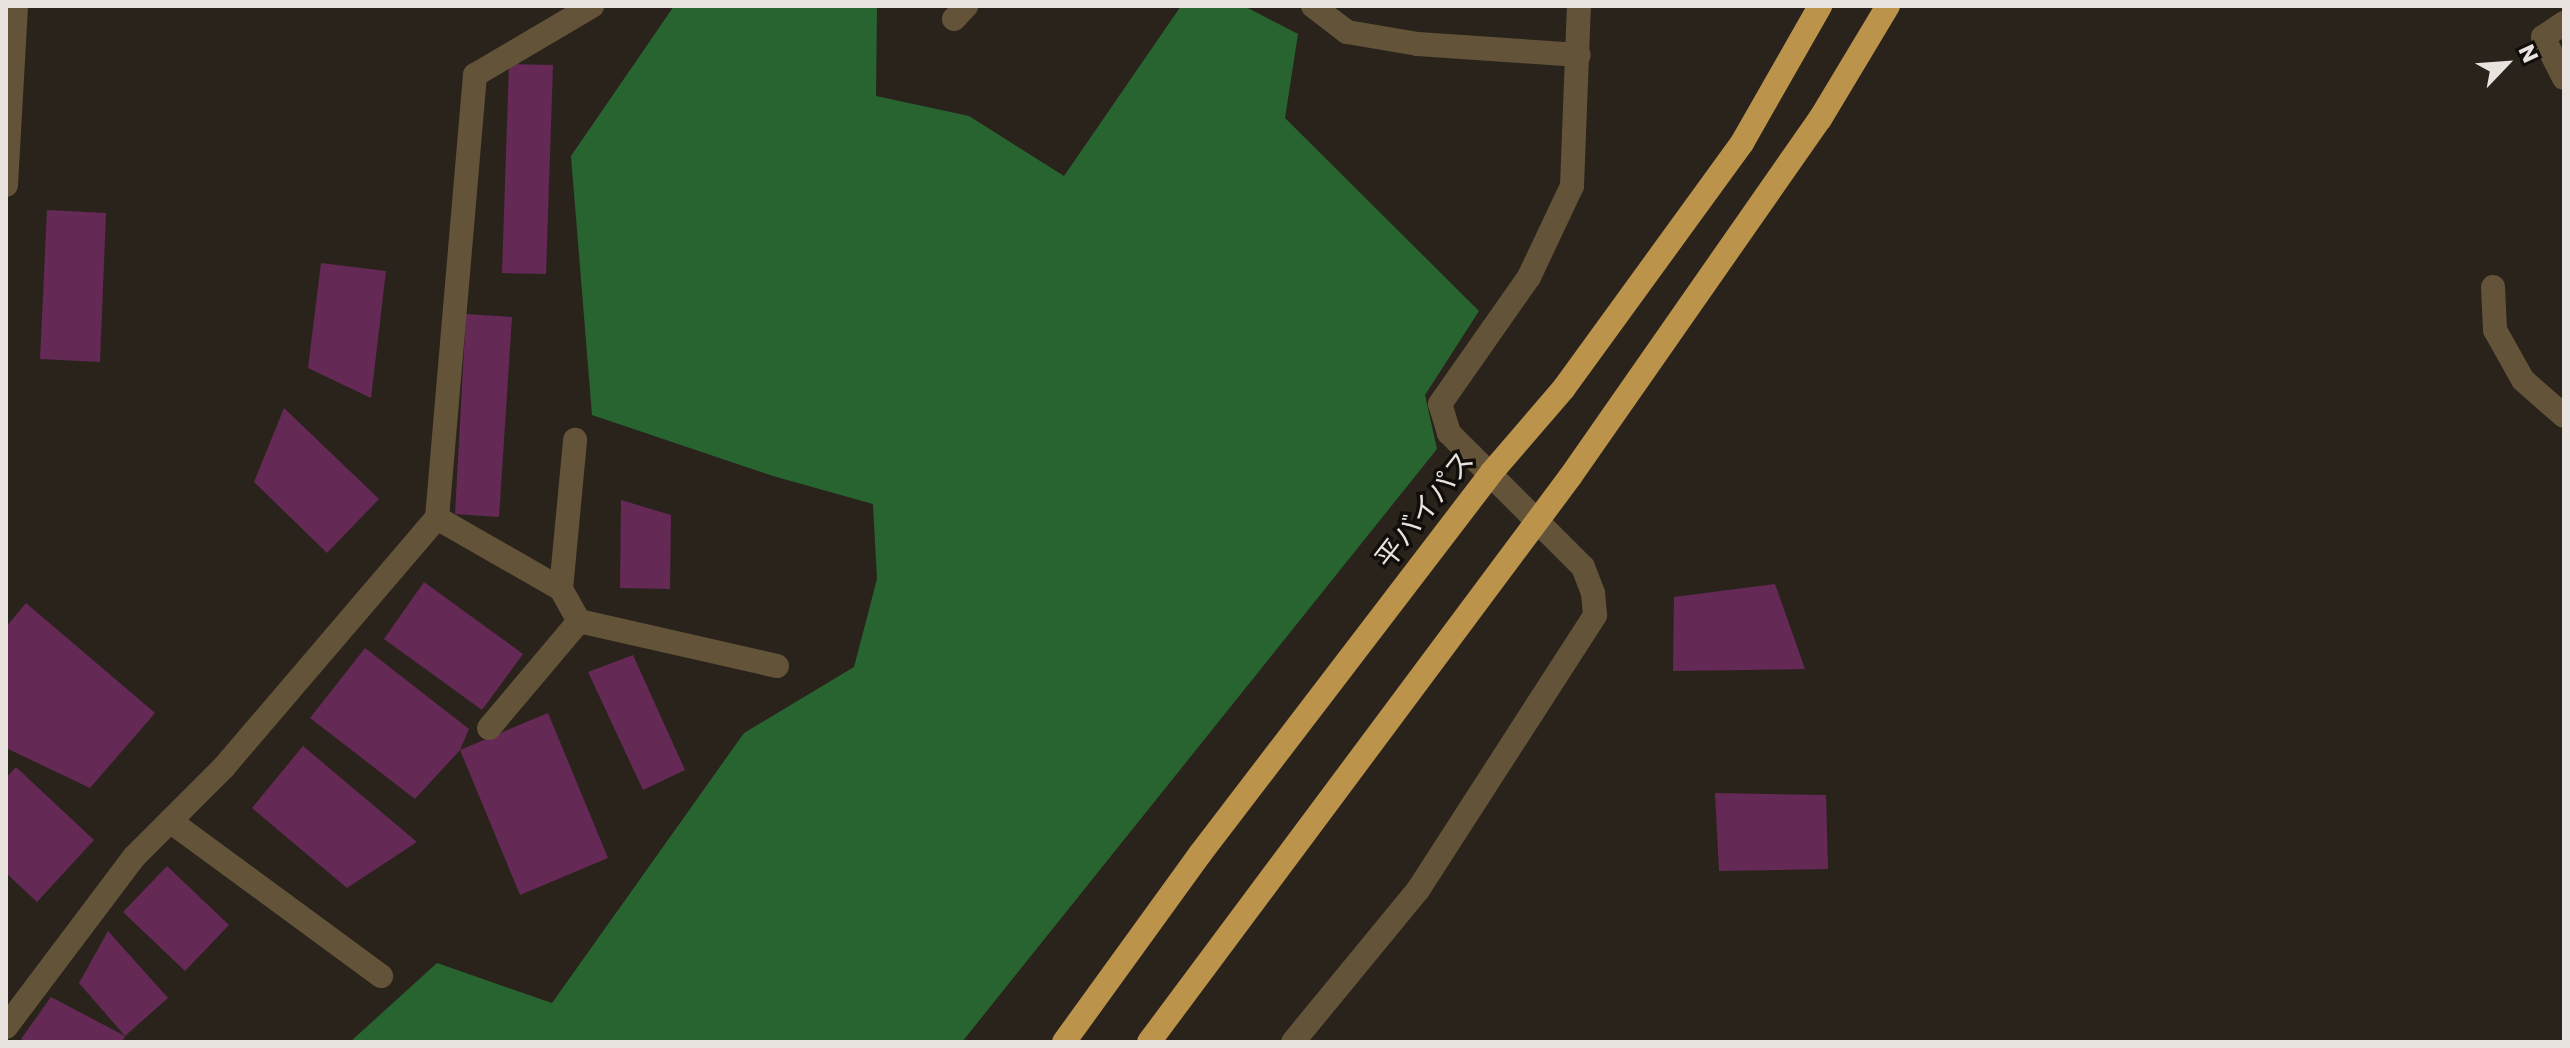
<!DOCTYPE html>
<html>
<head>
<meta charset="utf-8">
<style>
  body { margin:0 }
  #map { position:relative; width:2570px; height:1048px; overflow:hidden; background:#2a231c; font-family:Poppins,"Noto Sans JP",sans-serif }
  div>[style] { position:absolute }
  [style*='--x'] { left:calc(var(--x)*1px); top:calc(var(--y)*1px); width:calc(var(--w)*1px); rotate:calc(var(--a)*1deg) }
  .forest>* { inset:0; background:#286430 }
  .building>* { inset:0; background:#642955 }
  .minor>* { height:24px; margin:-12px; padding:0 12px; transform-origin:12px; border-radius:12px; background:#635338 }
  .highway>* { height:24px; margin:-12px; padding:0 12px; transform-origin:12px; border-radius:12px; background:#bb934a }
  span { translate:-50% -50%; white-space:nowrap; text-align:center; line-height:1.15; -webkit-text-stroke:7px #100d0a; paint-order:stroke }
  .street-label { font-size:28px; color:#e8e3de }
  .frame { position:absolute; inset:0; border:8px solid #e8e3de; pointer-events:none }
  .north { position:absolute; left:2466px; top:24px; width:80px; height:80px; -webkit-text-stroke:6px #100d0a; paint-order:stroke; rotate:65deg; font-size:22px; font-weight:700; line-height:32px; text-align:center; color:#e8e3de }
  .north::after { content:''; display:block; margin:auto; width:28px; height:36px; background:#e8e3de; clip-path:polygon(50% 0,100% 100%,50% 72%,0 100%) }
</style>
</head>
<body>
<div id="map">
  <div class="forest">
    <div style="clip-path:polygon(674px 6px,877px 6px,876px 96px,969px 116px,1064px 176px,1181px 6px,1244px 6px,1298px 34px,1285px 118px,1479px 311px,1425px 395px,1437px 449px,962px 1042px,350px 1042px,437px 963px,552px 1003px,744px 733px,854px 667px,877px 579px,873px 504px,773px 476px,592px 415px,571px 156px)"></div>
  </div>
  <div class="building">
    <div style="clip-path:polygon(509px 64px,553px 65px,546px 274px,502px 273px)"></div>
    <div style="clip-path:polygon(47px 210px,106px 213px,100px 362px,40px 359px)"></div>
    <div style="clip-path:polygon(321px 263px,386px 271px,371px 398px,308px 368px)"></div>
    <div style="clip-path:polygon(466px 314px,512px 317px,499px 517px,455px 514px)"></div>
    <div style="clip-path:polygon(284px 408px,379px 499px,327px 553px,254px 482px)"></div>
    <div style="clip-path:polygon(621px 500px,671px 515px,670px 589px,620px 588px)"></div>
    <div style="clip-path:polygon(424px 582px,523px 654px,482px 710px,384px 639px)"></div>
    <div style="clip-path:polygon(1775px 584px,1805px 669px,1673px 671px,1674px 597px)"></div>
    <div style="clip-path:polygon(26px 603px,155px 713px,90px 788px,6px 748px,6px 627px)"></div>
    <div style="clip-path:polygon(365px 648px,469px 729px,460px 750px,415px 799px,310px 718px)"></div>
    <div style="clip-path:polygon(633px 655px,685px 770px,643px 790px,588px 672px)"></div>
    <div style="clip-path:polygon(548px 713px,608px 858px,520px 895px,460px 750px)"></div>
    <div style="clip-path:polygon(303px 746px,417px 842px,347px 888px,252px 808px)"></div>
    <div style="clip-path:polygon(16px 767px,94px 840px,37px 902px,6px 873px,6px 778px)"></div>
    <div style="clip-path:polygon(1715px 793px,1826px 795px,1828px 869px,1719px 871px)"></div>
    <div style="clip-path:polygon(167px 866px,229px 925px,185px 971px,123px 912px)"></div>
    <div style="clip-path:polygon(108px 931px,168px 998px,125px 1036px,79px 983px)"></div>
    <div style="clip-path:polygon(51px 997px,125px 1036px,122px 1042px,26px 1042px,21px 1039px)"></div>
  </div>
  <div class="minor">
    <div style="--x:1313;--y:6;--w:43;--a:37.4"></div>
    <div style="--x:1347;--y:32;--w:72;--a:9.6"></div>
    <div style="--x:1418;--y:44;--w:161;--a:3.9"></div>
    <div style="--x:954;--y:19;--w:18;--a:-47"></div>
    <div style="--x:2564;--y:23;--w:25;--a:146"></div>
    <div style="--x:2543;--y:37;--w:46;--a:62.9"></div>
    <div style="--x:6;--y:185;--w:179;--a:-86.8"></div>
    <div style="--x:2493;--y:287;--w:43;--a:87.3"></div>
    <div style="--x:2495;--y:330;--w:57;--a:60.8"></div>
    <div style="--x:2523;--y:380;--w:55;--a:41.3"></div>
    <div style="--x:437;--y:518;--w:143;--a:29.8"></div>
    <div style="--x:561;--y:589;--w:37;--a:61"></div>
    <div style="--x:579;--y:621;--w:203;--a:12.8"></div>
    <div style="--x:561;--y:589;--w:150;--a:-84.6"></div>
    <div style="--x:489;--y:728;--w:140;--a:-49.9"></div>
    <div style="--x:170;--y:821;--w:262;--a:36.3"></div>
    <div style="--x:6;--y:1027;--w:214;--a:-53"></div>
    <div style="--x:135;--y:856;--w:126;--a:-45"></div>
    <div style="--x:224;--y:767;--w:328;--a:-49.5"></div>
    <div style="--x:437;--y:518;--w:445;--a:-85.1"></div>
    <div style="--x:475;--y:75;--w:136;--a:-30.5"></div>
    <div style="--x:1293;--y:1042;--w:197;--a:-50.6"></div>
    <div style="--x:1418;--y:890;--w:327;--a:-57.2"></div>
    <div style="--x:1595;--y:615;--w:22;--a:-95"></div>
    <div style="--x:1593;--y:593;--w:28;--a:-111"></div>
    <div style="--x:1583;--y:567;--w:190;--a:-135"></div>
    <div style="--x:1449;--y:433;--w:30;--a:-107"></div>
    <div style="--x:1440;--y:404;--w:155;--a:-55"></div>
    <div style="--x:1529;--y:277;--w:101;--a:-64.7"></div>
    <div style="--x:1572;--y:186;--w:180;--a:-87.8"></div>
  </div>
  <div class="highway">
    <div style="--x:1064;--y:1042;--w:232;--a:-54.1"></div>
    <div style="--x:1200;--y:854;--w:479;--a:-52.6"></div>
    <div style="--x:1491;--y:473;--w:112;--a:-49.3"></div>
    <div style="--x:1564;--y:388;--w:303;--a:-54"></div>
    <div style="--x:1742;--y:143;--w:158;--a:-60.3"></div>
    <div style="--x:1149;--y:1042;--w:705;--a:-53.31"></div>
    <div style="--x:1570;--y:477;--w:437;--a:-55.1"></div>
    <div style="--x:1820;--y:119;--w:132;--a:-59"></div>
  </div>
  <div class="street-label">
    <span style="left:1425px;top:510px;rotate:-52deg">平バイパス</span>
  </div>
  <div class="frame"></div>
  <div class="north">N</div>
</div>
</body>
</html>
